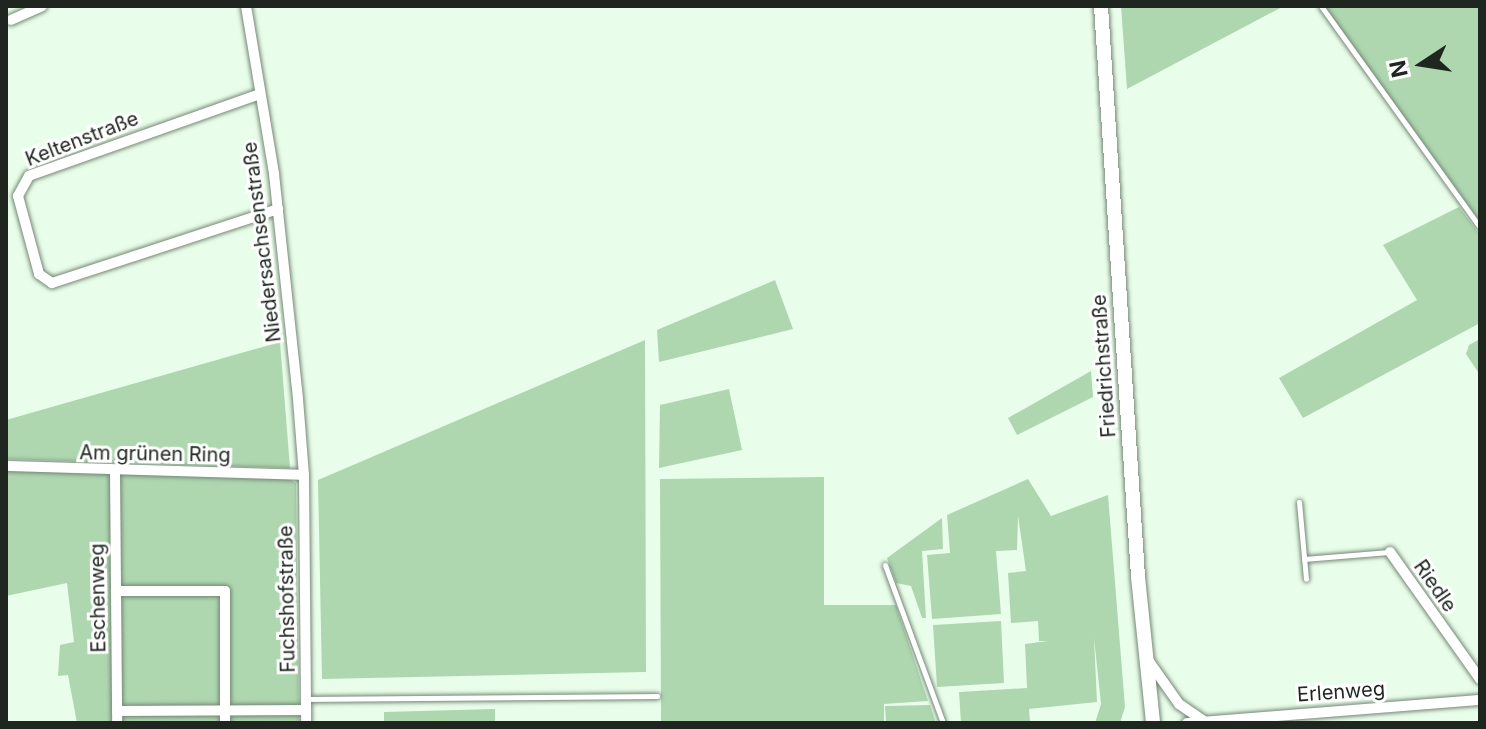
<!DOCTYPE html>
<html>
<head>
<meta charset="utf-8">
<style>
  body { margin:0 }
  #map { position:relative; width:1486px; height:729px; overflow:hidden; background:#e9feea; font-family:Inter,sans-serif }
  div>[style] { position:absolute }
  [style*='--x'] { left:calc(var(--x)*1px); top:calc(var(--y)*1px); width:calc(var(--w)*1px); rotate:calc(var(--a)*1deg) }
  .green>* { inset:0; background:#aed7b0 }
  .roads { filter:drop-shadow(0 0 2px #758776) drop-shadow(0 0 2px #758776) }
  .lane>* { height:5px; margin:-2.5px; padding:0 2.5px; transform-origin:2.5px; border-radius:2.5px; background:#fff }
  .street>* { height:10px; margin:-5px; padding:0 5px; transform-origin:5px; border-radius:5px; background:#fff }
  .secondary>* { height:14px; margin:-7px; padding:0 7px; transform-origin:7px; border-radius:7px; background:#fff }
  span { translate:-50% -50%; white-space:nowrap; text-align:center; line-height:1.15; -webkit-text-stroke:6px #fff; paint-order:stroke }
  .street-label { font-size:20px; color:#1e261f }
  .frame { position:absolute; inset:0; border:8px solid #1e261f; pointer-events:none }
  .north { position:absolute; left:1382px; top:24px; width:80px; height:80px; -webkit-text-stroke:6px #fff; paint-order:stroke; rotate:258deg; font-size:22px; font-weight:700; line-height:32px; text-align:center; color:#1e261f }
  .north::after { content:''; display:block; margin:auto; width:28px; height:36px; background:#1e261f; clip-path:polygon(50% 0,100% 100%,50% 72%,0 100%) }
</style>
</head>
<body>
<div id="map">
  <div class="green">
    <div style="clip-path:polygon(1121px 6px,1284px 6px,1127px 89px)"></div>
    <div style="clip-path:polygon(1324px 6px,1480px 6px,1480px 222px)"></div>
    <div style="clip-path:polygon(1459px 207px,1480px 235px,1480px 323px,1303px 418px,1279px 378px,1417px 300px,1383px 245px)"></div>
    <div style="clip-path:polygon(775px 280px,793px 329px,659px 362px,657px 330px)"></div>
    <div style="clip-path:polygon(1480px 339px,1480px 375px,1466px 354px,1469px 345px)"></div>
    <div style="clip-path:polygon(645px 340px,646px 672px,322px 679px,318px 480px)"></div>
    <div style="clip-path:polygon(280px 342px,290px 468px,6px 459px,6px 420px)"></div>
    <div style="clip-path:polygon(1091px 371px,1093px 397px,1017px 435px,1008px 418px)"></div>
    <div style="clip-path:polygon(729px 389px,742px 450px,659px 468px,660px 405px)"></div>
    <div style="clip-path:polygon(6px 466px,282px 475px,296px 483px,299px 723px,77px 723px,68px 675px,58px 676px,60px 645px,74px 642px,67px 583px,6px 596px)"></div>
    <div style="clip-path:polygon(824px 477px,824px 605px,896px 605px,928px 701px,884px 704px,884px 723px,661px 723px,660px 479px)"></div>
    <div style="clip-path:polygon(1028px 479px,1051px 516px,1108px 495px,1125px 707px,1120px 723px,1095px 723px,1101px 704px,1094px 638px,1097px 702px,1029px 709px,1030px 722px,961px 723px,959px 692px,1027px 688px,1025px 644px,1048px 641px,1039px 641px,1038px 621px,1011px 623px,1008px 573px,1026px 571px,1018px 516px,1017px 550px,996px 551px,1001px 614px,932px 619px,927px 555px,950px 553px,947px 515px)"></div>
    <div style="clip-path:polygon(942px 518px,943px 549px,922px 551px,926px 618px,922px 618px,911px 586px,896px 583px,887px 558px)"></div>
    <div style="clip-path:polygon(1001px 621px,1004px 683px,937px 687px,933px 625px)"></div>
    <div style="clip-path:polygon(930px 705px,936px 723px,886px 723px,885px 706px)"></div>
    <div style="clip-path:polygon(495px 709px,495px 723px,384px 723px,384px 712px)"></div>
  </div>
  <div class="roads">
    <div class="lane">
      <div style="--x:1321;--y:6;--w:272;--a:54.3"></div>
      <div style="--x:1299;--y:502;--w:77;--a:84.8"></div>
      <div style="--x:1304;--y:559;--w:85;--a:-4.7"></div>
      <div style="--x:885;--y:565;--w:168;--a:69.8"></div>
      <div style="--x:307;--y:699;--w:350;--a:-0.5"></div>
    </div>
    <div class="street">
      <div style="--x:246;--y:6;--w:170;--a:80.5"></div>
      <div style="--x:274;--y:174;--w:226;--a:83.9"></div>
      <div style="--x:298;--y:399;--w:76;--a:85.5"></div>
      <div style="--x:304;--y:475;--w:248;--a:89.5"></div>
      <div style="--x:11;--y:20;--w:34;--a:-24"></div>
      <div style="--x:260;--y:94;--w:245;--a:160.5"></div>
      <div style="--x:29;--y:176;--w:23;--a:119"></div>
      <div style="--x:18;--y:196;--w:81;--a:74.9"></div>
      <div style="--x:39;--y:274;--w:16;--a:35"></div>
      <div style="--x:52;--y:283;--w:238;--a:-18.1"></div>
      <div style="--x:6;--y:466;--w:298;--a:1.7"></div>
      <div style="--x:115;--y:472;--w:251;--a:89.5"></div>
      <div style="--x:1390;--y:552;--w:156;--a:54.7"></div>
      <div style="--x:116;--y:591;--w:109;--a:0"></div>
      <div style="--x:225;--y:591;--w:132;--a:90"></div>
      <div style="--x:1148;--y:660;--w:54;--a:54.8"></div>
      <div style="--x:1179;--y:704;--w:30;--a:34"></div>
      <div style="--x:117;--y:711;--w:189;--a:-0.3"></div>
      <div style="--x:1187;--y:723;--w:294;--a:-4.5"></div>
    </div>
    <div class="secondary">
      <div style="--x:1101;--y:6;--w:572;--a:86.29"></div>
      <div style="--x:1138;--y:577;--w:147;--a:84.1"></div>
    </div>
  </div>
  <div class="street-label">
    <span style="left:82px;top:139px;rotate:-21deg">Keltenstraße</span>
    <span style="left:262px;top:242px;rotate:-97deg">Niedersachsenstraße</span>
    <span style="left:1104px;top:366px;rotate:-94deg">Friedrichstraße</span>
    <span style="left:155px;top:454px;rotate:1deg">Am grünen Ring</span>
    <span style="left:1435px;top:586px;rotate:55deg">Riedle</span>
    <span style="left:98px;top:598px;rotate:-91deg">Eschenweg</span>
    <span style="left:287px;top:599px;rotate:-91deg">Fuchshofstraße</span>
    <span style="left:1341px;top:692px;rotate:-4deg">Erlenweg</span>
  </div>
  <div class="frame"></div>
  <div class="north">N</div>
</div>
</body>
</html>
